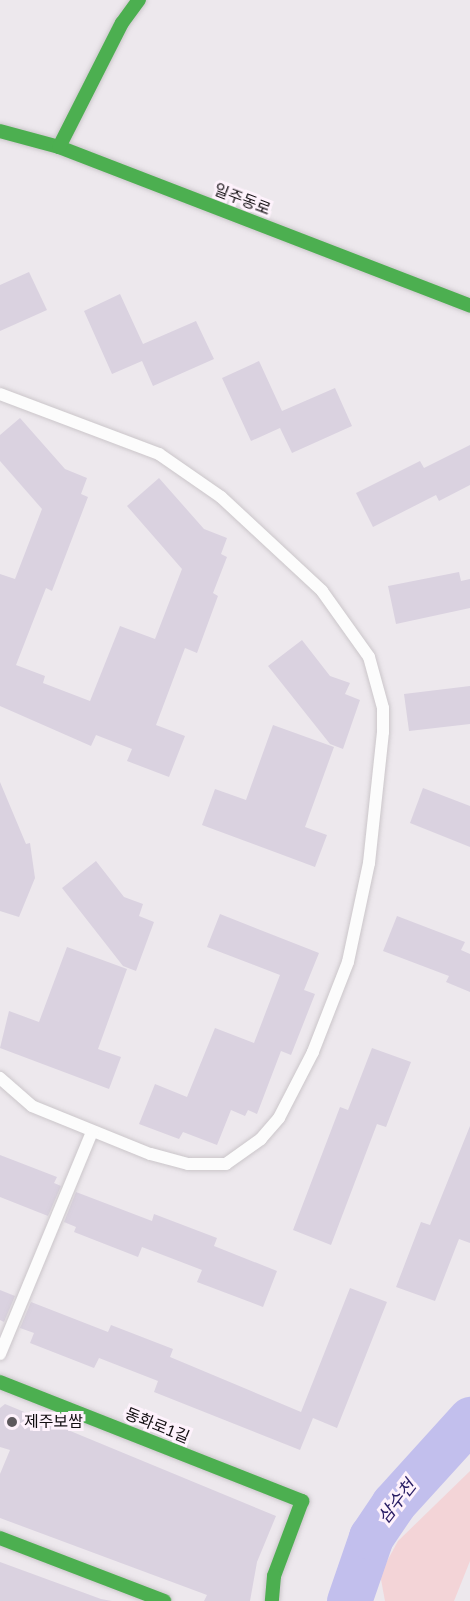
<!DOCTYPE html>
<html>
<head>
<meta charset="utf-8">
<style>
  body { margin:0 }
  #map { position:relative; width:470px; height:1601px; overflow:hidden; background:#ede8ed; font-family:Helvetica,"Noto Sans KR",sans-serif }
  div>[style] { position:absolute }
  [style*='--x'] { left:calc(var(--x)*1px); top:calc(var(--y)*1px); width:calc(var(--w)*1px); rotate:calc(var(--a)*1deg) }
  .green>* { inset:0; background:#f3d4d7 }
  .river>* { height:45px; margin:-22.5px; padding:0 22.5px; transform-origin:22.5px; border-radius:22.5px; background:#c2bfed }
  .building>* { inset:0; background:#dad2e0 }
  .roads { filter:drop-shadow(0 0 2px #cbc6ca) drop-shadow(0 0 2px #cbc6ca) }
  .lane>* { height:12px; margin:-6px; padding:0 6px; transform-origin:6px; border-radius:6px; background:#fcfcfc }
  .fast>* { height:14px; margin:-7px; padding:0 7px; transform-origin:7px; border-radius:7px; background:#4caf50 }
  .dots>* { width:16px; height:16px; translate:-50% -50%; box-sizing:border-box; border:3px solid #fef2fc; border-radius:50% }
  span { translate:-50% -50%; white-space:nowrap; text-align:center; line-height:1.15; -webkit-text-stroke:6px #fef2fc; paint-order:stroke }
  .street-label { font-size:16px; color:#100c0f }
  .poi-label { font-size:16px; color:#100c0f }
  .left { translate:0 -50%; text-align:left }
  .water-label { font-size:18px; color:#281c63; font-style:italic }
</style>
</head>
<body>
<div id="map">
  <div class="green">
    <div style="clip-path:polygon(470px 1471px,470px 1561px,454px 1601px,385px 1601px,380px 1574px,398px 1541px)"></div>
  </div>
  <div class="river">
    <div style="--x:349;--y:1601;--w:68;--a:-71"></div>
    <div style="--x:371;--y:1537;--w:40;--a:-56"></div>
    <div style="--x:393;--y:1504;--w:115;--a:-47.8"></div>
  </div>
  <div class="building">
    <div style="clip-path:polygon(29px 272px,47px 310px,0 331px,0 285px)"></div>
    <div style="clip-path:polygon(120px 294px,143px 344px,196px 321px,214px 359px,153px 386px,142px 361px,112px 374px,84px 311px)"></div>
    <div style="clip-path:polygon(259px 361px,282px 411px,335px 388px,352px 426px,292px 453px,280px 428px,251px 441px,222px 378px)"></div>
    <div style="clip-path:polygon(20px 418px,65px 469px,87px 478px,81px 494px,88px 497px,52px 591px,46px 588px,16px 665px,45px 676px,43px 683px,90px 701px,120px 626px,155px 639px,182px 569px,127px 506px,159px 478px,204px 529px,227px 538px,221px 554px,227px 557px,213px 593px,218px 596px,197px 653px,185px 648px,156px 725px,185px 736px,169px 777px,127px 761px,132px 749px,96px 735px,91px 746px,0 706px,0 574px,15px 579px,42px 509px,0 461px,0 435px)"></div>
    <div style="clip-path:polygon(470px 445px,470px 485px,439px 501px,436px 495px,373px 527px,356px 493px,420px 461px,424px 468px)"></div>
    <div style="clip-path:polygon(459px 572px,461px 581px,470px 579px,470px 608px,396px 624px,388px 586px)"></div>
    <div style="clip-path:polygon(302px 640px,330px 676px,350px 683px,345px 694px,360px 700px,343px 749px,330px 744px,268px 666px)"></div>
    <div style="clip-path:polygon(470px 686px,470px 724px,409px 731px,404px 694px)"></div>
    <div style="clip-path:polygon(273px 725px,334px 747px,305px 827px,327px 835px,315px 867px,202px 825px,215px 789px,246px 800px)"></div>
    <div style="clip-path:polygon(0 782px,26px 844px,30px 843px,35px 878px,19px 917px,0 911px)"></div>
    <div style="clip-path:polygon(423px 788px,470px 806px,470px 847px,410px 823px)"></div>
    <div style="clip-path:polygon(96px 861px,124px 897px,143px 904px,139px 916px,154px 922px,136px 971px,123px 966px,62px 888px)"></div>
    <div style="clip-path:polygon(220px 914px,319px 953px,304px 990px,315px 994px,291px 1055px,281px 1051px,257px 1114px,248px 1110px,245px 1116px,231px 1110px,217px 1145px,183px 1132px,179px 1139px,139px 1124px,155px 1084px,187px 1097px,215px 1028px,254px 1043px,280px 975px,207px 947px)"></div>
    <div style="clip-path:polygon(397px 916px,465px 942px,461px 950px,470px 954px,470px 992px,446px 982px,449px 976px,383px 951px)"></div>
    <div style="clip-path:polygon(67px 947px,127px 969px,98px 1049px,121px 1057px,109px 1089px,0 1048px,9px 1011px,39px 1022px)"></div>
    <div style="clip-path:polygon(372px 1048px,411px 1062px,386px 1127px,377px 1124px,331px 1245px,293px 1230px,340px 1107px,348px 1110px)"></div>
    <div style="clip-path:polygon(470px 1126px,470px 1243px,459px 1239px,435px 1301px,396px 1287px,421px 1222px,430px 1225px)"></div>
    <div style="clip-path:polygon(0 1155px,57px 1177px,54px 1183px,61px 1186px,48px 1216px,0 1197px)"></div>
    <div style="clip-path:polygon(76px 1192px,152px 1221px,154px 1214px,217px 1238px,214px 1246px,277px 1271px,263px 1307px,197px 1282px,202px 1270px,142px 1247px,138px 1257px,74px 1232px,76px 1227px,64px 1222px)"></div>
    <div style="clip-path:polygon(350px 1288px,387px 1302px,337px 1428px,313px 1418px,300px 1450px,154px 1392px,158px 1381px,99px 1358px,94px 1368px,30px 1343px,34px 1333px,20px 1328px,31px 1302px,108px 1332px,111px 1325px,173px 1349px,170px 1357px,301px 1412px)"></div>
    <div style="clip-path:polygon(0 1290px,15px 1296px,4px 1322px,0 1320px)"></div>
    <div style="clip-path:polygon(5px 1404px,276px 1516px,257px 1562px,250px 1601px,204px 1601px,207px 1595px,0 1518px,0 1474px,10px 1450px,0 1447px,0 1408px)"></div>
    <div style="clip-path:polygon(0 1562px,101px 1599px,112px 1601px,0 1601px)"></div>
  </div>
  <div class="roads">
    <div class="lane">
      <div style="--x:0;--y:394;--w:170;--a:20.7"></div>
      <div style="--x:159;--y:454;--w:75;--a:34.7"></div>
      <div style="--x:221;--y:497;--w:138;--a:42.9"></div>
      <div style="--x:322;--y:591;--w:81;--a:54.5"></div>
      <div style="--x:369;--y:657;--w:53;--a:74.6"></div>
      <div style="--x:383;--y:708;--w:24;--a:90"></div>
      <div style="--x:383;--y:732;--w:132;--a:96.1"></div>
      <div style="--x:369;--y:863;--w:101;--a:102"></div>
      <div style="--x:348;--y:962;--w:97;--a:111.3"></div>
      <div style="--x:313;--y:1052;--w:74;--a:117.3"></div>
      <div style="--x:279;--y:1118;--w:28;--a:131"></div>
      <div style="--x:261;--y:1139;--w:43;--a:144.5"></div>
      <div style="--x:226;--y:1164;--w:38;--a:180"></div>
      <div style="--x:188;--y:1164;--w:39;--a:-165"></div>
      <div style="--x:150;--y:1154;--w:127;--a:-157.9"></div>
      <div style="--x:32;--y:1106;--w:43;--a:-138.8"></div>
      <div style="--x:0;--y:1354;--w:240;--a:-67.5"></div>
    </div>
    <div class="fast">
      <div style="--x:0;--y:131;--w:61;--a:15.2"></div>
      <div style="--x:59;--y:147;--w:441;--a:21.1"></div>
      <div style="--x:59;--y:147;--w:139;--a:-63.1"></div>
      <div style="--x:122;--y:23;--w:29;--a:-54"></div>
      <div style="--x:0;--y:1382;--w:325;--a:21.5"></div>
      <div style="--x:302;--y:1501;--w:80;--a:110.5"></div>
      <div style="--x:274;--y:1576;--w:25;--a:95"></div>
      <div style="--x:0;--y:1538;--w:176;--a:21"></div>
    </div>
  </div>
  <div class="dots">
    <div style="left:12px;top:1422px;background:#5d595d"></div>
  </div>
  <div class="street-label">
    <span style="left:242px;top:200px;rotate:21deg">일주동로</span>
    <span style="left:157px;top:1426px;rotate:22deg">동화로1길</span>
  </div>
  <div class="poi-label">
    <span class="left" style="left:24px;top:1422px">제주보쌈</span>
  </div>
  <div class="water-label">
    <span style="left:397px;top:1502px;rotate:-52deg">삼수천</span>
  </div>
</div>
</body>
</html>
